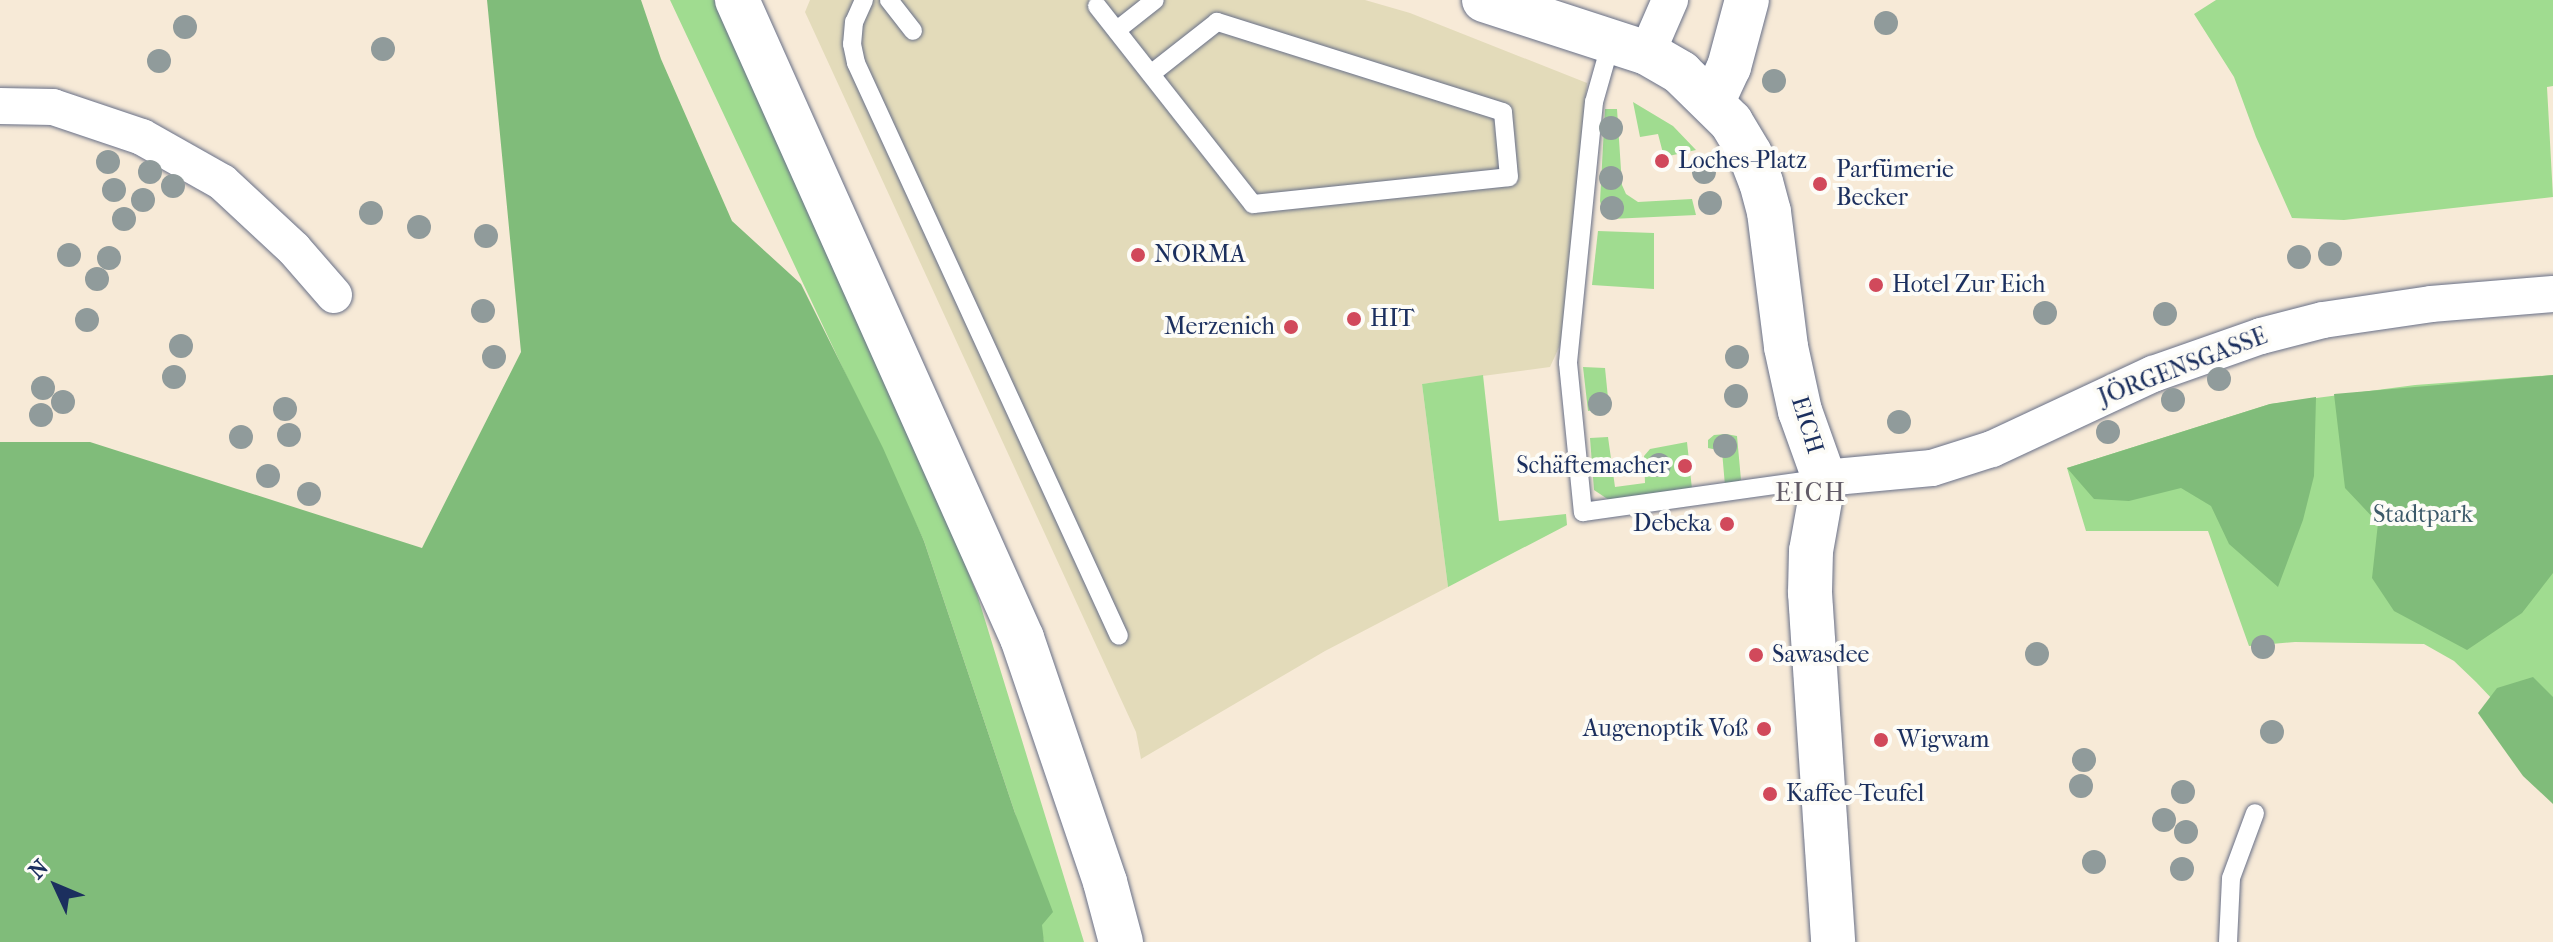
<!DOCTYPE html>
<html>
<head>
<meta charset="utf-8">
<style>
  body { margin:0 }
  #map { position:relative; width:2553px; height:942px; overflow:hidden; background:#f7ead7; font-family:"IM FELL French Canon",serif }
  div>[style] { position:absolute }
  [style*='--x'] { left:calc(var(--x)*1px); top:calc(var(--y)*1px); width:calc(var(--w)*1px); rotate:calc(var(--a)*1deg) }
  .built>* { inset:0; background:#e3dbba }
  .green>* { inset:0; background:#a0dc90 }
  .forest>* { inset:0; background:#80bc7a }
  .roads { filter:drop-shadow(0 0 2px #687088) drop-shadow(0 0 2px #687088) }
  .lane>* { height:18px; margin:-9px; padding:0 9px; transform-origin:9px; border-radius:9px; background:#fff }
  .street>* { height:36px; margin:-18px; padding:0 18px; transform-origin:18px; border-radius:18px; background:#fff }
  .secondary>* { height:44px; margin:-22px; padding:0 22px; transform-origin:22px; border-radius:22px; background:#fff }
  .primary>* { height:44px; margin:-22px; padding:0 22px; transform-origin:22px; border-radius:22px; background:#fff }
  .trees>* { width:24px; height:24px; margin:-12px; border-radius:50%; background:#909b9b }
  .dots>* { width:22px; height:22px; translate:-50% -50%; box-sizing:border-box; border:4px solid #fdfcf7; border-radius:50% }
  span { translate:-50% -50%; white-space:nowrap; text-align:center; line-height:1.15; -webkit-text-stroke:8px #fdfcf7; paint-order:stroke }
  .poi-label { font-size:24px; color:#1b2f5e }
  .left { translate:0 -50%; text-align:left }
  .right { translate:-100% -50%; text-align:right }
  .street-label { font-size:24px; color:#1b2f5e }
  .park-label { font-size:24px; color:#3c5a6a }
  .neighbourhood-label { font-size:26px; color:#625b67; letter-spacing:2px }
  .north { position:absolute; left:16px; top:846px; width:80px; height:80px; -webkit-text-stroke:6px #fdfcf7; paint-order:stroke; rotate:314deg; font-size:22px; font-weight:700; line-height:32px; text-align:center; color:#1b2f5e }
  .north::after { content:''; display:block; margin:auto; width:28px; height:36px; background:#1b2f5e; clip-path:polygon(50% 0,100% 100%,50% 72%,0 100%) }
</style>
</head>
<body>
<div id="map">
  <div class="built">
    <div style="clip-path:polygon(810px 0,1365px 0,1410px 13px,1587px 83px,1565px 334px,1550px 367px,1422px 384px,1448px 587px,1325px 651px,1141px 759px,1136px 732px,805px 12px)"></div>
  </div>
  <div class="green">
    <div style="clip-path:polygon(670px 0,714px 0,925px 465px,977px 594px,1084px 942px,1044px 942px,1015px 813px,924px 541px)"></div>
    <div style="clip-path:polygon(2216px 0,2553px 0,2553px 86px,2547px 87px,2553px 197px,2344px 220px,2292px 218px,2256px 137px,2234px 77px,2194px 14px)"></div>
    <div style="clip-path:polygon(1633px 102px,1673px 126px,1696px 150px,1664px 157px,1658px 134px,1640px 137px)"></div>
    <div style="clip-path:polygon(1605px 109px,1617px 109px,1622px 185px,1626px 194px,1638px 202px,1692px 199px,1696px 215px,1611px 219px,1603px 215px,1600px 201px)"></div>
    <div style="clip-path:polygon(1598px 231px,1654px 233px,1654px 289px,1592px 285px)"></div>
    <div style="clip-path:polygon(1583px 367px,1605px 368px,1609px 408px,1588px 411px)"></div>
    <div style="clip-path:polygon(1483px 375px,1499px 521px,1566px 514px,1567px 525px,1448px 587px,1422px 384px)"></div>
    <div style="clip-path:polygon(2553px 375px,2553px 763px,2476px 682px,2454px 661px,2424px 644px,2295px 642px,2249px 646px,2208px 531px,2086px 531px,2067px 468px,2270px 404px,2415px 385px)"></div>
    <div style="clip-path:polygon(1726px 434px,1737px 436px,1741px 480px,1725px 486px,1722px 451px,1708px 448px,1708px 440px,1714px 435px)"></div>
    <div style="clip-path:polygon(1608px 437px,1615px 487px,1645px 483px,1644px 456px,1650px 449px,1687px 442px,1692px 489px,1609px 500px,1594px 490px,1590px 438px)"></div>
  </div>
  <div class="forest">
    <div style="clip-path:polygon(487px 0,641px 0,661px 59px,732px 221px,801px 284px,883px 448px,924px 541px,1015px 813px,1053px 912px,1042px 925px,1044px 942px,0 942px,0 442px,90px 442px,422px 548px,521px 352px)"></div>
    <div style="clip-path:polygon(2553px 375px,2553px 573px,2522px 613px,2467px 650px,2394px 611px,2372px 578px,2378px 523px,2345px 488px,2334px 394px)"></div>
    <div style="clip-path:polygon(2316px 397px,2314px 476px,2303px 520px,2278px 587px,2229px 544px,2211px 506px,2181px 488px,2129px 501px,2094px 499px,2067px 468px,2270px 404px)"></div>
    <div style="clip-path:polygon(2533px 677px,2553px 697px,2553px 804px,2523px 776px,2478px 713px,2497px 688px)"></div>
  </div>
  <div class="roads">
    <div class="lane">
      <div style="--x:864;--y:0;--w:24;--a:114"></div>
      <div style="--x:854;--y:22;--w:22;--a:95"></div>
      <div style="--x:852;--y:44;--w:19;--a:78"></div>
      <div style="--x:856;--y:63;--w:630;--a:65.35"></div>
      <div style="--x:889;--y:0;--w:39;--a:52"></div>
      <div style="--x:1097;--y:6;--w:252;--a:51.8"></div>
      <div style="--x:1253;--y:204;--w:257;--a:-6"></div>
      <div style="--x:1509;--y:177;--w:65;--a:-95.3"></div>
      <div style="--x:1503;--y:112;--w:300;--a:-162.5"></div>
      <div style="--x:1217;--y:22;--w:84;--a:141.8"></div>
      <div style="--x:1117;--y:30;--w:48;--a:-38.3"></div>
      <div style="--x:1611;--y:42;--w:62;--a:105.8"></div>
      <div style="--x:1594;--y:102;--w:262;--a:95.7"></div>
      <div style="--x:1568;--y:363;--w:150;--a:84.3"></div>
      <div style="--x:1583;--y:512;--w:243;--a:-8"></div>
      <div style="--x:2228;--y:942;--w:64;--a:-87.3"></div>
      <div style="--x:2231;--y:878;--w:69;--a:-69.7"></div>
    </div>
    <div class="street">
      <div style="--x:1647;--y:53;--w:58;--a:-66.5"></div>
      <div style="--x:0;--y:106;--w:53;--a:1.1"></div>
      <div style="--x:53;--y:107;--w:94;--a:18.6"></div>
      <div style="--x:142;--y:137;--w:92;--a:29.4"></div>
      <div style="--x:222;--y:182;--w:98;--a:42.9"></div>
      <div style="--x:294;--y:249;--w:61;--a:49"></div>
      <div style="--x:1824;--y:478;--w:108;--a:-5.3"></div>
      <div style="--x:1932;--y:468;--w:63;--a:-17.6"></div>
      <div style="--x:1992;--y:449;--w:178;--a:-25"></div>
      <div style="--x:2153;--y:374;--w:114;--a:-19.4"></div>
      <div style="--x:2261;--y:336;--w:64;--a:-14.5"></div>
      <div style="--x:2323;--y:320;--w:109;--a:-8.4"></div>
      <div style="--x:2431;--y:304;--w:122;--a:-4.7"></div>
    </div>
    <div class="secondary">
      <div style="--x:1484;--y:0;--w:171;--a:18"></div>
      <div style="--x:1647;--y:53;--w:39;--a:30"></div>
      <div style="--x:1681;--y:73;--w:70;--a:44.4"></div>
      <div style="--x:1731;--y:122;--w:37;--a:59"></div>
      <div style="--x:1750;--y:154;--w:30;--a:69"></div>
      <div style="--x:1761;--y:182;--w:31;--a:75"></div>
      <div style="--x:1769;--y:212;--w:136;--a:82.8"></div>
      <div style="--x:1786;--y:347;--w:66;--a:77.7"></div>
      <div style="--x:1800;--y:411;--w:71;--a:70.3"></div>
      <div style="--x:1824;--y:478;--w:74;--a:100.1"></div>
      <div style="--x:1811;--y:551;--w:42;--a:91.4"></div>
      <div style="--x:1810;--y:593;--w:350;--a:86.2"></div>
      <div style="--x:1713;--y:101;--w:38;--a:-65"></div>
      <div style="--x:1729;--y:67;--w:69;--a:-75"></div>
    </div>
    <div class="primary">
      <div style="--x:737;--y:0;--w:699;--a:65.93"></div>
      <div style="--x:1022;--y:638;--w:258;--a:71.2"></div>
      <div style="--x:1105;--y:882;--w:62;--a:75.1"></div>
    </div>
  </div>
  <div class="trees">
    <div style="left:1886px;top:23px"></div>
    <div style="left:185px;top:27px"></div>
    <div style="left:383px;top:49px"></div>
    <div style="left:159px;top:61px"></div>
    <div style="left:1774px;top:81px"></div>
    <div style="left:1611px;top:128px"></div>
    <div style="left:108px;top:162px"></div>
    <div style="left:150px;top:172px"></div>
    <div style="left:1704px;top:172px"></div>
    <div style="left:1611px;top:178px"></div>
    <div style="left:173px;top:186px"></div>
    <div style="left:114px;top:190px"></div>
    <div style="left:143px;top:200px"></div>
    <div style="left:1710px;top:203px"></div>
    <div style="left:1612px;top:208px"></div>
    <div style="left:371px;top:213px"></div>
    <div style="left:124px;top:219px"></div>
    <div style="left:419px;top:227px"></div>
    <div style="left:486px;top:236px"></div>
    <div style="left:2330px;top:254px"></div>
    <div style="left:69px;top:255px"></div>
    <div style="left:2299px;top:257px"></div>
    <div style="left:109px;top:258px"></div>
    <div style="left:97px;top:279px"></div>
    <div style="left:483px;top:311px"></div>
    <div style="left:2045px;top:313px"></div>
    <div style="left:2165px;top:314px"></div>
    <div style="left:87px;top:320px"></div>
    <div style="left:181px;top:346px"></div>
    <div style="left:494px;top:357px"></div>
    <div style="left:1737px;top:357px"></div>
    <div style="left:174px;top:377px"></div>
    <div style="left:2219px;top:379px"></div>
    <div style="left:43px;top:388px"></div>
    <div style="left:1736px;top:396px"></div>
    <div style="left:2173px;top:400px"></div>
    <div style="left:63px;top:402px"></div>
    <div style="left:1600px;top:404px"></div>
    <div style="left:285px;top:409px"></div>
    <div style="left:41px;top:415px"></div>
    <div style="left:1899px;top:422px"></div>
    <div style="left:2108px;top:432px"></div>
    <div style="left:289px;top:435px"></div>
    <div style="left:241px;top:437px"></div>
    <div style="left:1725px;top:446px"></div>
    <div style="left:1659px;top:465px"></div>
    <div style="left:268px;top:476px"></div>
    <div style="left:309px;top:494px"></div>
    <div style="left:2263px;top:647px"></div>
    <div style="left:2037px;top:654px"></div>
    <div style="left:2272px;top:732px"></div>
    <div style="left:2084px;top:760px"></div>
    <div style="left:2081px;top:786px"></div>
    <div style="left:2183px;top:792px"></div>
    <div style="left:2164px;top:820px"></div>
    <div style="left:2186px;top:832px"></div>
    <div style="left:2094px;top:862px"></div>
    <div style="left:2182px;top:869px"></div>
  </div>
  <div class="dots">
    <div style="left:1662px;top:161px;background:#d1495b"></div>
    <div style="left:1820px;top:184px;background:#d1495b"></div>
    <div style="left:1138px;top:255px;background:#d1495b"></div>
    <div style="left:1876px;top:285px;background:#d1495b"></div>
    <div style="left:1354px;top:319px;background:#d1495b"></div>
    <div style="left:1291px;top:327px;background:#d1495b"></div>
    <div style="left:1685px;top:466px;background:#d1495b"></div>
    <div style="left:1727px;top:524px;background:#d1495b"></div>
    <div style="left:1756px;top:655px;background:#d1495b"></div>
    <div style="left:1764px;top:729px;background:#d1495b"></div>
    <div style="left:1881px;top:740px;background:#d1495b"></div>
    <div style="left:1770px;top:794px;background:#d1495b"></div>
  </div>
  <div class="poi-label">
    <span class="left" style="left:1678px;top:161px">Loches-Platz</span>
    <span class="left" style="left:1836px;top:184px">Parfümerie<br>Becker</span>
    <span class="left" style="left:1154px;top:255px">NORMA</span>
    <span class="left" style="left:1892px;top:285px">Hotel Zur Eich</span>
    <span class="left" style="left:1370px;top:319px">HIT</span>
    <span class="right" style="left:1275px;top:327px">Merzenich</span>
    <span class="right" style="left:1669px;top:466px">Schäftemacher</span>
    <span class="right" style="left:1711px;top:524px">Debeka</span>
    <span class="left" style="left:1772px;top:655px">Sawasdee</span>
    <span class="right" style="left:1748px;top:729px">Augenoptik Voß</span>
    <span class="left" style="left:1897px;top:740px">Wigwam</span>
    <span class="left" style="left:1786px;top:794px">Kaffee-Teufel</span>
  </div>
  <div class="street-label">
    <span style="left:2183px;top:367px;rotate:-21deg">JÖRGENSGASSE</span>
    <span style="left:1807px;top:425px;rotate:73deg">EICH</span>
  </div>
  <div class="park-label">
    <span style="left:2423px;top:515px">Stadtpark</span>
  </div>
  <div class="neighbourhood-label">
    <span style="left:1811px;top:493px">EICH</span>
  </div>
  <div class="north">N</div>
</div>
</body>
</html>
